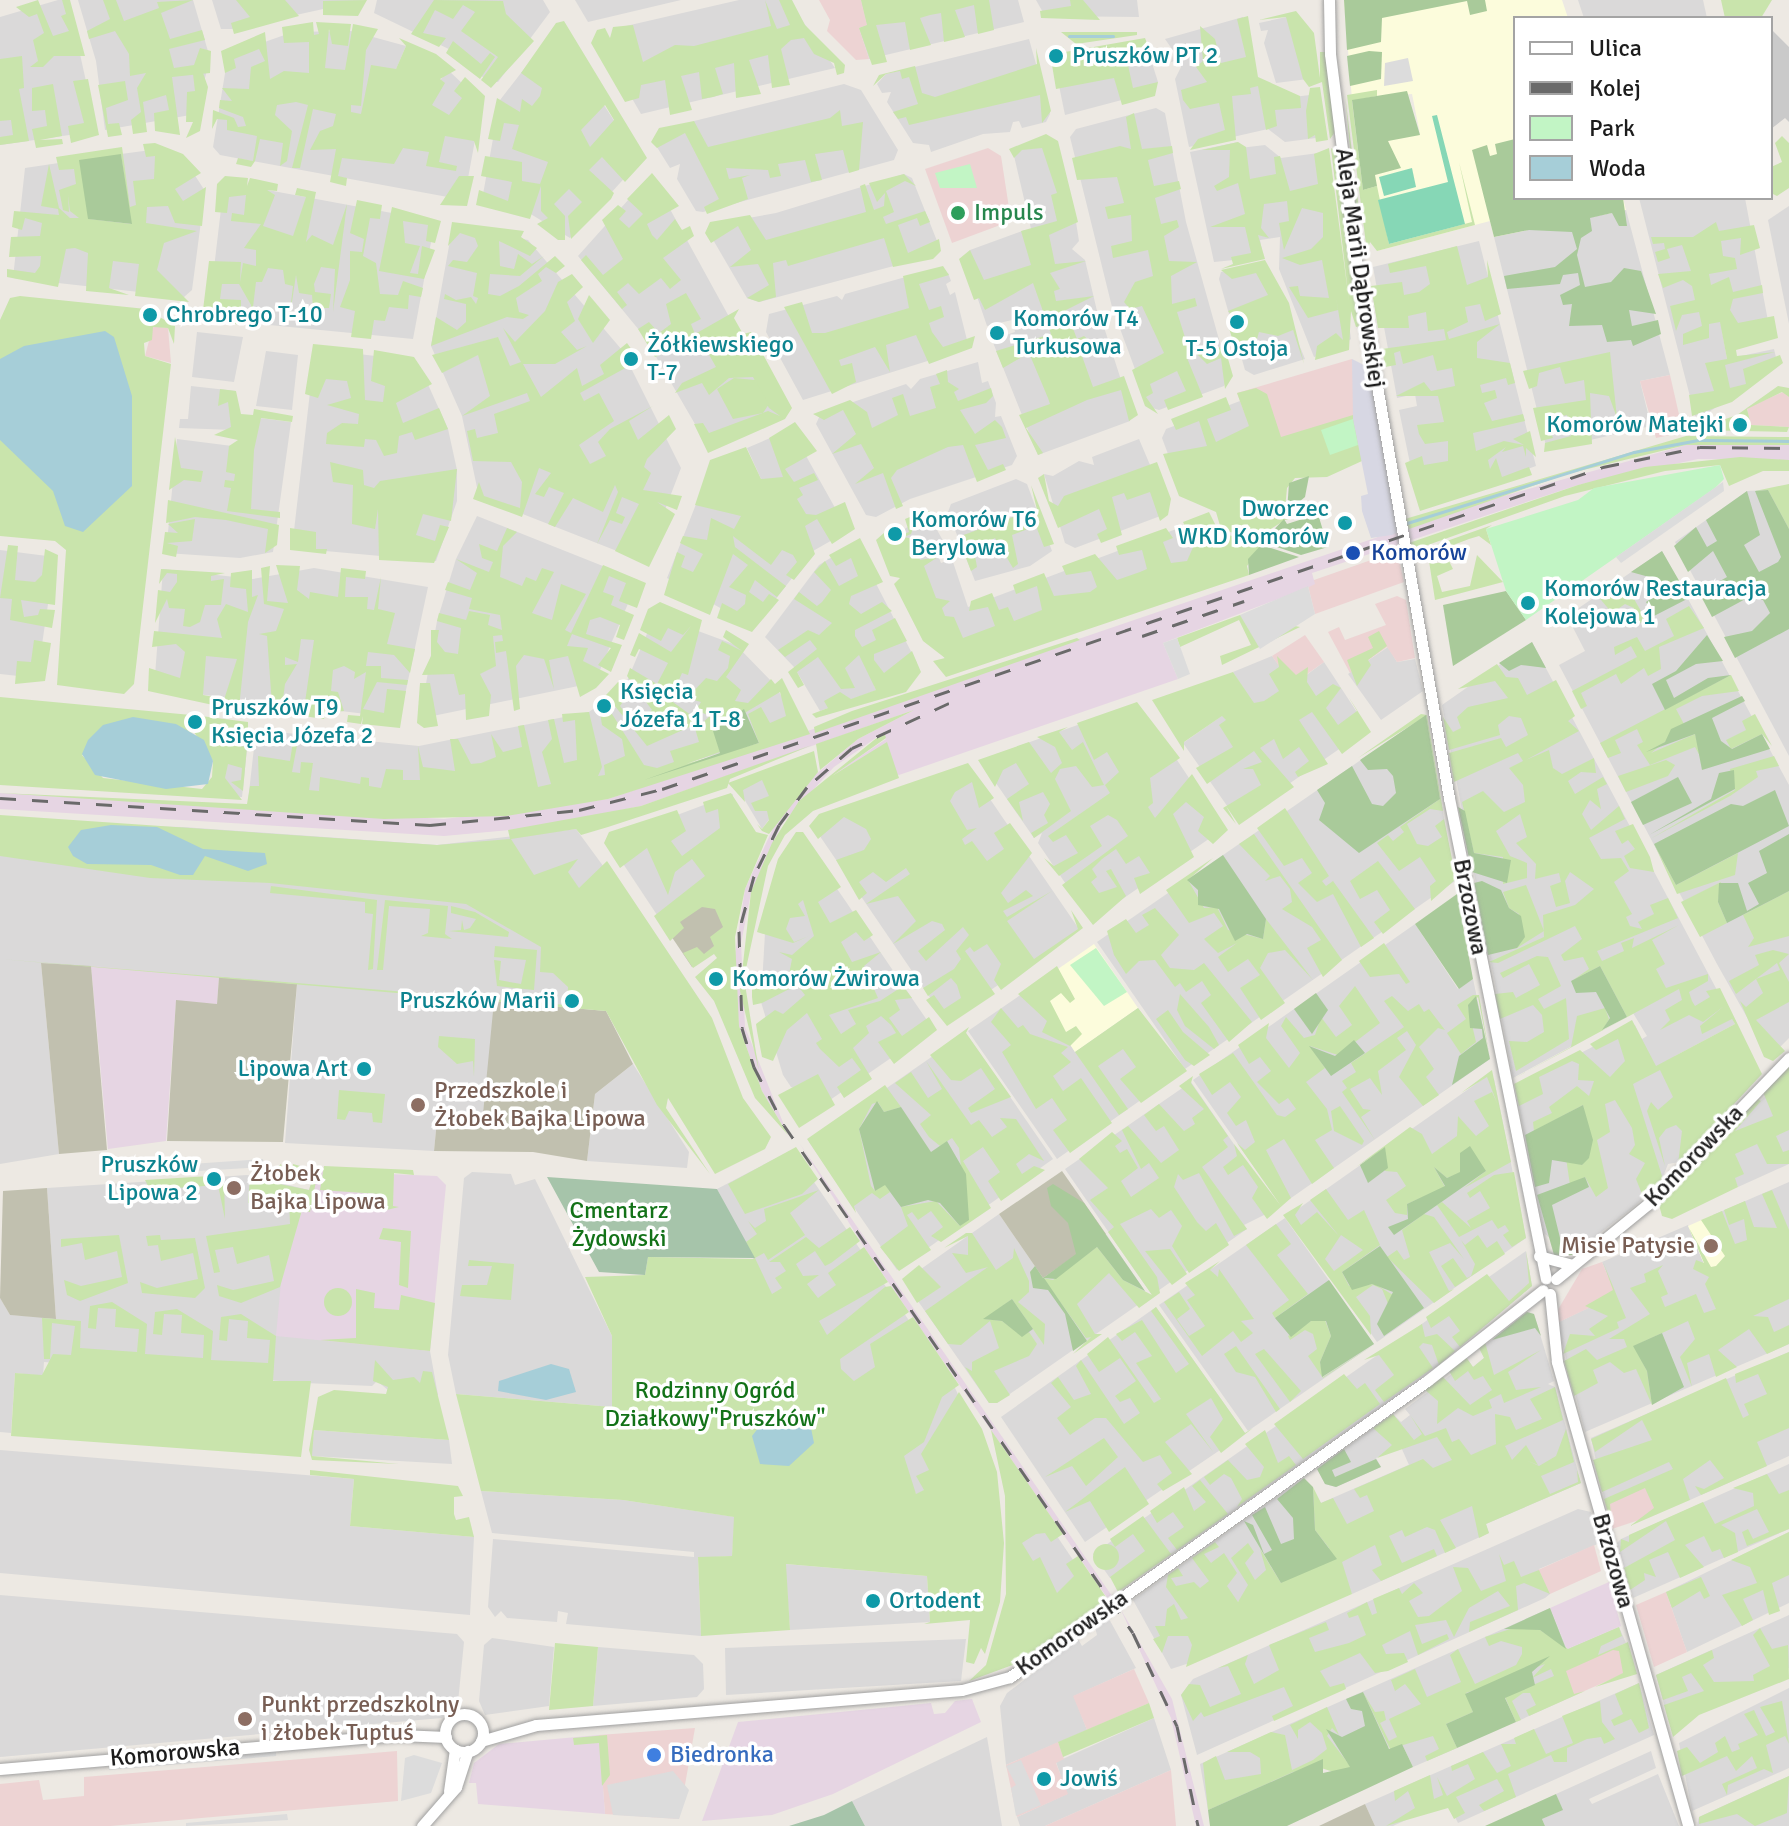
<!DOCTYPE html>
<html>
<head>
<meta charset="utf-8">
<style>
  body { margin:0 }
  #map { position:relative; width:1789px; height:1826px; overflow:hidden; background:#ede9e3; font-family:Signika,sans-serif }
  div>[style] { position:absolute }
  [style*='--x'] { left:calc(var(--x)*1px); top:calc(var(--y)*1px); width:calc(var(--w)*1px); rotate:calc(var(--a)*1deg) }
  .residential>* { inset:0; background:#dad9d9 }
  .commercial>* { inset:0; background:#edd3d3 }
  .industrial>* { inset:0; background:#e6d5e3 }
  .education>* { inset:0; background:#fcfcdc }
  .religious>* { inset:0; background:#cacaca }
  .construction>* { inset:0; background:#c1c0af }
  .grass>* { inset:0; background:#c9e4ac }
  .round { border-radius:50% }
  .forest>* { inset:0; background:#a9ca9a }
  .cemetery>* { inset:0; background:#a6c4aa }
  .park>* { inset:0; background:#c2f5c5 }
  .pitch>* { inset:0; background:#86d7b6 }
  .parking>* { inset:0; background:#dcdcdc }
  .plaza>* { inset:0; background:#d7d7e3 }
  .water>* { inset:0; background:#a6ced8 }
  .stream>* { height:3px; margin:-1.5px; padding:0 1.5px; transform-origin:1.5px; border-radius:1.5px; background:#a6ced8 }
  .roads { filter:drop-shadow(0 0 2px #a0a0a0) drop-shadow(0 0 2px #a0a0a0) }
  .minor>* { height:11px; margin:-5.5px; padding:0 5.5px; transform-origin:5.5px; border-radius:5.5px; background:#fff }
  .minor>.ring { margin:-5.5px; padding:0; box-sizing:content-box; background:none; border:11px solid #fff; border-radius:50% }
  .rail>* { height:3px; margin-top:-1.5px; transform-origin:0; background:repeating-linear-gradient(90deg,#6a6a6a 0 16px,transparent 0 32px) }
  .dots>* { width:22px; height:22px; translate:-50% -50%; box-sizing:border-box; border:4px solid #fff; border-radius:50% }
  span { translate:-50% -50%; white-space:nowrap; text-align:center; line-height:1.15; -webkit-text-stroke:7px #fff; paint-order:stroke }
  .culture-label { font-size:24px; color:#0d838f }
  .left { translate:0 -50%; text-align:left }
  .right { translate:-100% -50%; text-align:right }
  .leisure-label { font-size:24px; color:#27864d }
  .street-label { font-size:24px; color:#1c1c1c }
  .transit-label { font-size:24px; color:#164399 }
  .education-label { font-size:24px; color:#785e54 }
  .park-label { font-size:24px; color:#137218 }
  .shop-label { font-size:24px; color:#366cbe }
  .legend { position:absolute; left:1513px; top:16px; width:260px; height:184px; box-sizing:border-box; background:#fff; border:2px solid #a4a4a4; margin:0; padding:10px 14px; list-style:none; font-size:24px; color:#1c1c1c }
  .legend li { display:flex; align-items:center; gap:16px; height:40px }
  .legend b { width:40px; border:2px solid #a4a4a4 }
</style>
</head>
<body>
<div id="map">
  <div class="residential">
    <div style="clip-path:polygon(58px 0,68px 0,97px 131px,0 145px,0 17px)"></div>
    <div style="clip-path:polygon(78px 0,193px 0,210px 58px,196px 114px,105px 130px,96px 61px)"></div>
    <div style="clip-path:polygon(212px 0,364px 0,232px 29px,221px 29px)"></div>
    <div style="clip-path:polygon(377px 0,543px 0,550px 12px,498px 82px,487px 81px,457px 53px,374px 13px)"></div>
    <div style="clip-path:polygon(575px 0,681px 0,588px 22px)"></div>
    <div style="clip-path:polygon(739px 0,788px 0,835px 68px,641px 114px,611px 62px,626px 26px)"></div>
    <div style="clip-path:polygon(861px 0,1018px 0,1024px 22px,869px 59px,859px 28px,867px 25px)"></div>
    <div style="clip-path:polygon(1036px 0,1137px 0,1139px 17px,1045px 16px)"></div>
    <div style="clip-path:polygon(1578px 0,1703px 0,1707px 18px,1584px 18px)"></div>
    <div style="clip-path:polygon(1296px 15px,1308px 79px,1276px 83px,1264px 43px,1268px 30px,1261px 31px,1259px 23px)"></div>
    <div style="clip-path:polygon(1243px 17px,1256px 78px,1268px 100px,1310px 95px,1316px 138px,1285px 142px,1268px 129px,1189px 147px,1175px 79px,1181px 67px,1179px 60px,1171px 62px,1174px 52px,1165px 39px)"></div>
    <div style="clip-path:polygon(555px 29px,640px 161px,570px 238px,529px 213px,482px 200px,500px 100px)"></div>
    <div style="clip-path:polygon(351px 31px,406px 46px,376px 116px,408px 123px,448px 70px,482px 102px,464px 200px,220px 155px,213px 147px,228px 55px,293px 32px)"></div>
    <div style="clip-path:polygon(1029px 39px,1050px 114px,1046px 122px,1022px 128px,1019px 121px,1013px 122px,1010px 132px,983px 134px,931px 152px,929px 145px,913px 143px,887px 102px,891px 92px,882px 93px,877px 84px,886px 74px)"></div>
    <div style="clip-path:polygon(1145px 41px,1158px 82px,1152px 92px,1065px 115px,1054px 61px)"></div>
    <div style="clip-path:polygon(844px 84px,861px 90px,898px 150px,894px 160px,703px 212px,696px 211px,677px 179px,680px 164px,670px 168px,655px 144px,694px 121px)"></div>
    <div style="clip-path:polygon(1156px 108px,1165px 113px,1186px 222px,1229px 375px,1224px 386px,1159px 410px,1149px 407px,1112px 307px,1070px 137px,1076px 129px)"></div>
    <div style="clip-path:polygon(1238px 142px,1240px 148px,1265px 145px,1281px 158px,1326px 152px,1351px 339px,1337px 350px,1314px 357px,1279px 269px,1280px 237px,1260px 240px,1263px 257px,1214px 262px,1190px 152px)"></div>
    <div style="clip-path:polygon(1043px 143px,1076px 222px,1079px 241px,1072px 249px,1085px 260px,1097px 311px,1090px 315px,1093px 324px,1102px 321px,1131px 411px,1130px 421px,1038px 455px,992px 340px,1015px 332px,1012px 320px,987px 326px,965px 261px,970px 250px,1025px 230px,1032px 233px,1014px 156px,1016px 149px)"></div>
    <div style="clip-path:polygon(166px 148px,185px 160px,205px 191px,192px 290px,184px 297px,13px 278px,25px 168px,79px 160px,88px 219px,131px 224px,121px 154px)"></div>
    <div style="clip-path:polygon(904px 174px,912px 178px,939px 246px,931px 256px,759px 302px,747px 298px,712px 238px,720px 223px,776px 213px)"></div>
    <div style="clip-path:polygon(646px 180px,671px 211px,783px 415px,710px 450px,644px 336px,578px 256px)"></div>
    <div style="clip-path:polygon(235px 184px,435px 221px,413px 339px,208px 319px,223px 192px)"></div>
    <div style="clip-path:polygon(1639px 198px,1745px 198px,1768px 321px,1722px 331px,1727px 359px,1774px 349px,1778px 366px,1709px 412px,1695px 416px)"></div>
    <div style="clip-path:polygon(1789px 206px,1789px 324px,1768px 220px)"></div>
    <div style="clip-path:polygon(1626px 210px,1670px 375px,1640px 381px,1651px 426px,1547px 450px,1494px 237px)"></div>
    <div style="clip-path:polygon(453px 224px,528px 240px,622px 350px,681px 468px,645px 562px,479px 497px,462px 416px,431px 346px)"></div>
    <div style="clip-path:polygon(1479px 241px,1536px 466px,1419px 507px,1399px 410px,1417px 406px,1415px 394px,1397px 398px,1373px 267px)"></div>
    <div style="clip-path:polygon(1265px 262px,1305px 359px,1254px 375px,1245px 370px,1219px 279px,1221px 272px)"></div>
    <div style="clip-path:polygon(948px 273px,951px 281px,946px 284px,950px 295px,955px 292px,969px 348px,803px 400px,766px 332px,769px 314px,837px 296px,842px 300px,845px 294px,902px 278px)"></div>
    <div style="clip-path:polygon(197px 332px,243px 337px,234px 382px,192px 377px)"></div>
    <div style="clip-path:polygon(315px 349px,393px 358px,426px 380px,448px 429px,457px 470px,457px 501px,436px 561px,292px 548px)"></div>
    <div style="clip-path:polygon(266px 351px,298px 355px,292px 410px,256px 406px)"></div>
    <div style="clip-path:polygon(978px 362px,982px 383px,988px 381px,996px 403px,995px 417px,1001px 416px,1017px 456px,1012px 465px,910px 499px,876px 517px,866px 515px,816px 424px,821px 413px,906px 384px,911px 389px,920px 379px)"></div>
    <div style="clip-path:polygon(191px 386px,236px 391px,234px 430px,179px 428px,180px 419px,188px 419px)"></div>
    <div style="clip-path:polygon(1240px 401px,1259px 450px,1177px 478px,1162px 438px,1166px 429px)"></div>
    <div style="clip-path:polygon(244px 416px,291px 422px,273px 552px,240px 558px,166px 553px,177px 439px,240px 447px)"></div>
    <div style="clip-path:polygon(791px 429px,848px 531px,813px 551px,754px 627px,667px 578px,700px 494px,771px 501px,747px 448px)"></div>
    <div style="clip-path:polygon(1139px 439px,1167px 505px,1163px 515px,1075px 548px,1065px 543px,1044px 474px,1053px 476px,1079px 461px,1094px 465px,1092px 457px)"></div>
    <div style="clip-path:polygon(1016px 479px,1027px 484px,1052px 551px,1030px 566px,975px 581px,948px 512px,951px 504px)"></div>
    <div style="clip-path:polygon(1789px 489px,1789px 756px,1675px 542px,1747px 491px)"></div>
    <div style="clip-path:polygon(928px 514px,950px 553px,939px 558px,941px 563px,952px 559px,968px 607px,1203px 519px,1217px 563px,947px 663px,881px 544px)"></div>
    <div style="clip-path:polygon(477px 516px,638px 580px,597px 677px,583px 685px,428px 717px,424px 695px,437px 621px,456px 559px)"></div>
    <div style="clip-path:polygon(855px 543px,917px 663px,874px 686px,877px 690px,820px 711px,794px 667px,765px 637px,819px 565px)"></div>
    <div style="clip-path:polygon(0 550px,55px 557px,37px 678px,0 674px)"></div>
    <div style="clip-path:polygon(1662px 551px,1789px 785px,1789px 1038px,1774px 1053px,1766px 1051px,1717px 964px,1559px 665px,1585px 651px,1567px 616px)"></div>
    <div style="clip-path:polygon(314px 568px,428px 587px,400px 718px,154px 689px,163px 569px,253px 579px)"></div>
    <div style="clip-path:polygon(671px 621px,736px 645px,776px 686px,798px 729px,600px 790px,248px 801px,256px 730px,419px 746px,589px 712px,600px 704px,608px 714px,616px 707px,649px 629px)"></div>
    <div style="clip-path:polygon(1532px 642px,1735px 1024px,1675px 1056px,1704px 1136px,1679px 1162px,1668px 1164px,1662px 1179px,1635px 1206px,1570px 1256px,1544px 1233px,1515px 1087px,1635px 1025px,1642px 1039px,1647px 1036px,1633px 1013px,1513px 1078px,1442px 705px)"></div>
    <div style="clip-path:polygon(1388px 647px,1397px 662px,1415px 659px,1423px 691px,1381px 720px,1348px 674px)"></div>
    <div style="clip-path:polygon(1272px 656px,1293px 685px,1324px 662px,1368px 729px,1237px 820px,1183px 743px,1249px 697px,1233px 672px)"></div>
    <div style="clip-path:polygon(1426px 715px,1455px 881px,1185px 1069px,1097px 942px)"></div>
    <div style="clip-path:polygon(1100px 717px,1171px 751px,1223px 829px,1091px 921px,1038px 843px,1042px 833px,1034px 838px,980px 760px)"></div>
    <div style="clip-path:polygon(225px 727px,249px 730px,242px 797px,219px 796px)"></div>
    <div style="clip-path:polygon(799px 759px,794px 785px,762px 829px,734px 782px)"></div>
    <div style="clip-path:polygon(966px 764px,1079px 929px,946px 1021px,813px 826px)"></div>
    <div style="clip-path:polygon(733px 794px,723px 886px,665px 927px,608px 841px)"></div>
    <div style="clip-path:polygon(0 824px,183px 827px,437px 845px,576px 829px,609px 874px,591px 976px,483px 1114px,438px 1110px,434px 1151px,285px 1143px,297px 984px,41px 963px,59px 1154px,0 1164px)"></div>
    <div style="clip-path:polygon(803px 839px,933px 1029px,830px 1100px,791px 1087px,783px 1075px,761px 1002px,765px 933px)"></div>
    <div style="clip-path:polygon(1415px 924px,1458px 989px,1473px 979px,1490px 1059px,1281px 1205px,1193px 1080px)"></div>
    <div style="clip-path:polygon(1032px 987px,1075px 1052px,1138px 1008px,1182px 1071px,1057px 1159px,968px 1031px)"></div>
    <div style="clip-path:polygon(966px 1033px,1053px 1159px,897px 1270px,809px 1142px)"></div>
    <div style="clip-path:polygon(633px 1064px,689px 1152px,687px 1168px,587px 1161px,595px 1094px)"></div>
    <div style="clip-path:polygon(1789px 1071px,1789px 1164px,1738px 1187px,1719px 1144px)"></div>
    <div style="clip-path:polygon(1487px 1076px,1494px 1079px,1526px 1238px,1377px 1342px,1288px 1216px)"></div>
    <div style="clip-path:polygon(1191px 1082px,1278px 1208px,1244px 1225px,1247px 1229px,1152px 1295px,1065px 1169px)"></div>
    <div style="clip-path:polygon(792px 1150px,954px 1386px,985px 1450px,917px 1495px,796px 1342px,717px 1189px)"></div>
    <div style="clip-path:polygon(472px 1172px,511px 1174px,515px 1185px,535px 1179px,612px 1336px,612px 1407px,456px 1394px,448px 1355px,464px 1178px)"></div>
    <div style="clip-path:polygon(217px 1177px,247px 1175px,309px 1190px,282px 1271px,320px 1339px,430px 1351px,438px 1395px,388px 1390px,377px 1381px,372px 1386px,305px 1383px,44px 1362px,43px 1376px,15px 1373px,11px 1433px,0 1432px,0 1298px,10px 1315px,56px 1318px,47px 1188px)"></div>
    <div style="clip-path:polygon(1789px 1182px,1789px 1344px,1585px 1432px,1557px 1323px,1615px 1295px,1602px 1262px,1688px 1225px,1721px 1306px,1713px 1215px)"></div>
    <div style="clip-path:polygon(999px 1214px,1043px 1278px,1106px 1234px,1149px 1297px,997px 1403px,989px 1403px,904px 1281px)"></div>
    <div style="clip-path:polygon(1285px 1218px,1374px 1344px,1248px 1431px,1159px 1305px)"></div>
    <div style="clip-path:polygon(1526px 1251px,1532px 1286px,1439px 1365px,1171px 1555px,1110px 1578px,1093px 1554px)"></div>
    <div style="clip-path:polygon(1156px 1307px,1245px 1433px,1085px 1542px,1001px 1417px)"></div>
    <div style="clip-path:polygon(1527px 1312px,1534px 1314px,1554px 1381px,1548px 1384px,1555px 1387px,1581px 1483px,1486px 1524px,1489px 1533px,1352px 1594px,1336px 1559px,1200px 1618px,1211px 1656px,1171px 1669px,1133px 1600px,1304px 1478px,1321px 1503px,1422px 1459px,1409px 1465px,1401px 1447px,1376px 1458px,1381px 1467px,1336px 1487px,1325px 1484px,1317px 1469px,1393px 1414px,1401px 1422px,1410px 1415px,1405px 1409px,1469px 1361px,1473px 1367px,1485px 1357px,1483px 1347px)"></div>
    <div style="clip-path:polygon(1789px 1352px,1789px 1456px,1690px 1500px,1605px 1502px,1591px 1438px)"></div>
    <div style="clip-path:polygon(314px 1430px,449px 1440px,452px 1464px,311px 1456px)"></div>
    <div style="clip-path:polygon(0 1450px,354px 1479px,350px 1526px,474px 1537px,470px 1615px,0 1573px)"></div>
    <div style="clip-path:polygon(1789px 1464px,1789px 1529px,1633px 1598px,1617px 1543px,1621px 1539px)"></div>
    <div style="clip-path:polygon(481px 1491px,623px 1500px,735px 1517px,732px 1556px,698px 1558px,701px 1636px,566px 1624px,568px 1613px,558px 1611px,557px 1622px,507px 1618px,501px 1611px,495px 1617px,488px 1607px,493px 1539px,694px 1557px,694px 1552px,492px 1533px)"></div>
    <div style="clip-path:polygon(1038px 1508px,1098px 1597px,1024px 1659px,1013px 1660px,1010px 1520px)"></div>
    <div style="clip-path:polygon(1578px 1509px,1591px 1512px,1600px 1543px,1539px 1569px,1550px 1594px,1545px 1598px,1197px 1755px,1181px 1695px,1193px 1679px)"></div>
    <div style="clip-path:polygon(1789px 1532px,1789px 1603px,1687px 1652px,1666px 1592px)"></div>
    <div style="clip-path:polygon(785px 1564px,927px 1576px,930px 1622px,790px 1630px)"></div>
    <div style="clip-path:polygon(0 1595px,457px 1634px,464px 1642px,458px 1702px,442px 1718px,0 1757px)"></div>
    <div style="clip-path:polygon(1550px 1608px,1567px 1649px,1619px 1627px,1626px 1643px,1563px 1671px,1573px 1696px,1516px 1722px,1505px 1698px,1447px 1724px,1457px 1748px,1413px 1767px,1402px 1744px,1293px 1773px,1208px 1810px,1200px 1764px)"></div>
    <div style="clip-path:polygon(1789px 1615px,1789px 1668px,1669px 1722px,1656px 1675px)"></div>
    <div style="clip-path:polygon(1108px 1617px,1136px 1668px,1074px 1696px,1087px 1730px,1006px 1765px,1000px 1706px,1007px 1693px,1078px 1639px,1082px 1646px,1097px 1635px,1095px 1627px)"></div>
    <div style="clip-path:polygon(492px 1638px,554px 1647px,549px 1706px,485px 1715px,479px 1701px,484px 1645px)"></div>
    <div style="clip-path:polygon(966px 1639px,961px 1681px,726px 1695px,725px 1648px)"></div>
    <div style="clip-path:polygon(598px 1647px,694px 1655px,703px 1664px,704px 1689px,697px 1697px,593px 1706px)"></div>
    <div style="clip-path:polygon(1639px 1683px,1654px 1735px,1458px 1823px,1447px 1801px,1393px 1826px,1375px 1826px,1365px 1804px)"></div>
    <div style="clip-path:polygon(1789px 1688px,1789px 1768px,1692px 1811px,1679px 1743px)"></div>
    <div style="clip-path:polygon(1154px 1718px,1171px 1770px,1045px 1826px,1020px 1826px,1017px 1817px,1067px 1794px,1056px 1762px)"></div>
    <div style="clip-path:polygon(987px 1737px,1002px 1826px,865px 1826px,852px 1801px)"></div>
    <div style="clip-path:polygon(1651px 1751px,1656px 1768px,1589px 1799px,1592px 1804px,1658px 1774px,1679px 1826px,1545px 1826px,1542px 1819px,1562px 1810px,1556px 1794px)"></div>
    <div style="clip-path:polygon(1789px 1776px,1789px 1826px,1697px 1826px,1699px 1817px)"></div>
  </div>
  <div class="commercial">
    <div style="clip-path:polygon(819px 0,861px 0,867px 25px,859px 28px,869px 59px,856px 60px,827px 31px,830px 20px)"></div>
    <div style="clip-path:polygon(988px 148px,1001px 156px,1011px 221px,952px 243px,925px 169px)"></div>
    <div style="clip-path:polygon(153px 326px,168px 328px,171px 363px,145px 356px)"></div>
    <div style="clip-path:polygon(1352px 359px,1357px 417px,1259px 450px,1237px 393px)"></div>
    <div style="clip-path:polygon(1670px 375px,1683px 432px,1656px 438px,1640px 381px)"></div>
    <div style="clip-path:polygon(1783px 392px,1789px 397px,1789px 427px,1750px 425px,1747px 408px)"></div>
    <div style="clip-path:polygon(1397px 551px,1404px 582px,1315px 614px,1308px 586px,1314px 580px)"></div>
    <div style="clip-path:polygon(1397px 596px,1406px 600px,1415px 658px,1397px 662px,1387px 647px,1350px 673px,1328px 632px,1339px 627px,1345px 640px,1386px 625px,1375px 604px)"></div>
    <div style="clip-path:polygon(1305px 635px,1324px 662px,1292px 685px,1272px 656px)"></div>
    <div style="clip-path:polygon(1602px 1262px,1616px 1295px,1557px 1323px,1556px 1313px,1582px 1269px)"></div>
    <div style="clip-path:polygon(1644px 1485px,1657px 1514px,1612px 1529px,1605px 1502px)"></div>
    <div style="clip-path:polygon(1594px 1545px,1601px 1571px,1550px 1594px,1538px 1570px)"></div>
    <div style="clip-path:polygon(1666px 1592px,1687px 1652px,1654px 1667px,1636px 1605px)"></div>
    <div style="clip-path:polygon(1621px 1645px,1630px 1671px,1573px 1696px,1562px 1672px)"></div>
    <div style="clip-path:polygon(1134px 1669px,1149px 1703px,1087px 1730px,1073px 1696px)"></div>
    <div style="clip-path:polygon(695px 1728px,679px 1819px,605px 1814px,599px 1735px)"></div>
    <div style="clip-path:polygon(1058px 1742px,1064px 1759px,1056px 1763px,1068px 1794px,1017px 1817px,1006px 1765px)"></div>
    <div style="clip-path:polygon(397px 1751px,398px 1801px,110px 1826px,0 1826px,0 1784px,39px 1780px,43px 1800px,84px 1796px,84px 1777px)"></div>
    <div style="clip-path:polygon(1171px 1770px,1176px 1826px,1045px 1826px,1074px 1813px)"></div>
  </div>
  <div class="industrial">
    <div style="clip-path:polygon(1686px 445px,1789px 445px,1789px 460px,1698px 459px,1578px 485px,1312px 573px,1315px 584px,1307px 588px,1163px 643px,1178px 679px,899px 775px,857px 761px,831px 776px,886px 739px,883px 733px,834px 767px,782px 824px,751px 893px,741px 943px,745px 1027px,788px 1135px,762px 1091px,739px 1026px,734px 961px,745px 889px,775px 824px,808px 781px,858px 739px,914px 710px,641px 806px,533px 828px,444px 836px,0 809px,0 793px,444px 819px,608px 799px,1475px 504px)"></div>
    <div style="clip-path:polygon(91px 966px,219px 977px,217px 1004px,176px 1001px,166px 1141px,108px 1149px)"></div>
    <div style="clip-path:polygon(800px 1144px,1112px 1596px,1108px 1599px,864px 1247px)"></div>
    <div style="clip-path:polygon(315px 1171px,437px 1176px,446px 1185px,430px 1351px,276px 1336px,282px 1271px)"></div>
    <div style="clip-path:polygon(1609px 1582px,1621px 1626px,1567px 1649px,1550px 1608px)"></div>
    <div style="clip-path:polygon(1120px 1608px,1172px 1699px,1204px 1826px,1196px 1826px,1171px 1718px)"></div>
    <div style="clip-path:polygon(972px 1699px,981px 1722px,833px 1794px,772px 1815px,702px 1821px,738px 1722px,931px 1703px,934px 1714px,945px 1713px,955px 1701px)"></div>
    <div style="clip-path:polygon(599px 1735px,605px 1814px,478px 1804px,476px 1783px,469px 1783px,474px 1763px,499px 1744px)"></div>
  </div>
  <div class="education">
    <div style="clip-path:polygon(1344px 0,1562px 0,1568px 18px,1515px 18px,1515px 198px,1623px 198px,1626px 210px,1494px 237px,1490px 221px,1377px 251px,1375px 241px,1370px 242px,1358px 147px,1420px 134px,1412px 94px,1352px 100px)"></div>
    <div style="clip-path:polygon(1094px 944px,1138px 1008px,1075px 1052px,1032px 987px)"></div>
    <div style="clip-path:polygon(1713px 1215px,1744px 1296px,1722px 1306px,1688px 1226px)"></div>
  </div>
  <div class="religious">
    <div style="clip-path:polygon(1771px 29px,1789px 47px,1789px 122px,1785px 118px,1771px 129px)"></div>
  </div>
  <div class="construction">
    <div style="clip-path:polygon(723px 886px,727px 942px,692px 967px,665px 927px)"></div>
    <div style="clip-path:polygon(41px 963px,91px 966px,107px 1150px,59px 1154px)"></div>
    <div style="clip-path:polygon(219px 977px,297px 984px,283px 1142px,167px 1141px,176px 1000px,217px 1004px)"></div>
    <div style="clip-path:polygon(494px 1001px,606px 1011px,633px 1064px,595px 1094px,587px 1161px,533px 1152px,434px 1151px,438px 1110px,483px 1114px)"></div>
    <div style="clip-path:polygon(1062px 1171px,1106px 1234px,1043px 1278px,999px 1214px)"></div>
    <div style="clip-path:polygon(47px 1188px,56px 1319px,10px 1315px,0 1298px,3px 1191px)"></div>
    <div style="clip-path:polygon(1365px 1804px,1375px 1826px,1319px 1826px)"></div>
  </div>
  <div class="grass">
    <div style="clip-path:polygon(38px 0,53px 36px,69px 31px,61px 16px,66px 14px,62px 0,70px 0,85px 56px,54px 56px,43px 67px,30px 67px,38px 61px,33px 40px,44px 33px,37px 14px,29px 17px,16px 7px)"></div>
    <div style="clip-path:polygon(103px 0,116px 0,124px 21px,159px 8px,157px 2px,193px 0,161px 13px,170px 39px,202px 30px,205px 40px,169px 49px,174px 68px,194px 65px,200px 48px,211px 51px,210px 73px,172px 77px,180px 135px,155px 131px,154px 113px,169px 110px,166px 95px,143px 102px,147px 132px,133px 134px,131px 120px,141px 112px,137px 88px,146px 73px,130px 76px,129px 54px,115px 31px,89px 39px,87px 31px,110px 19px)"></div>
    <div style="clip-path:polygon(236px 0,285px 0,299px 16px,234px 34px,231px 23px,250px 17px)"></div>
    <div style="clip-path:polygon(367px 0,358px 16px,323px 15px,323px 1px)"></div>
    <div style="clip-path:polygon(434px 0,503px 1px,506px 14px,534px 41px,491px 88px,481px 80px,498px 57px,461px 31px,475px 12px,463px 5px,453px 19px,435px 10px,423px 33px,446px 38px,439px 47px,411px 34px)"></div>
    <div style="clip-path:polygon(765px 0,777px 29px,790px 25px,779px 0,792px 0,805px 25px,845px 65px,844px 73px,837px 75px,834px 63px,814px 54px,804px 38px,791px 40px,781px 49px,790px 85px,772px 88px,768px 55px,749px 60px,761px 94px,736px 98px,734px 63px,715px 68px,723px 94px,713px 97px,702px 99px,699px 72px,681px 76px,692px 110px,670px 115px,665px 80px,641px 85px,639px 98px,625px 102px,591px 43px,597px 30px,605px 28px,610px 38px,613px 27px,633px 25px,643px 62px,675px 45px,694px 46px,771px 26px)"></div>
    <div style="clip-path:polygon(861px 0,989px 0,994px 30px,978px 34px,974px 5px,955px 10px,965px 37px,944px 42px,941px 13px,930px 15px,920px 18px,931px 45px,910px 50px,905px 22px,876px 25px,887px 62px,872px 65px,859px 28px,867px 25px)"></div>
    <div style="clip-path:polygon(1070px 0,1083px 0,1100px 20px,1041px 18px,1040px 11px,1071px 6px)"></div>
    <div style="clip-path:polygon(1721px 0,1772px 0,1761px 18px,1725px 18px)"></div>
    <div style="clip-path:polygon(1296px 11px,1314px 33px,1320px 78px,1320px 52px,1326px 52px,1335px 132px,1330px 139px,1322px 82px,1309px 87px,1303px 79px,1286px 17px,1259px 20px)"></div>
    <div style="clip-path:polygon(1248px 16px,1258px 77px,1300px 96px,1301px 108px,1275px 110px,1277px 126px,1266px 130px,1258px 86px,1250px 88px,1251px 94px,1232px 96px,1236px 140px,1190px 150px,1198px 139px,1225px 130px,1219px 103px,1190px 109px,1183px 100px,1181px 90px,1207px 82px,1196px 67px,1203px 61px,1200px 26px,1215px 39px,1221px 63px,1246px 57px,1237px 19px)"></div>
    <div style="clip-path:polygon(evenodd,564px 21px,647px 158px,625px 182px,602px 157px,589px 170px,614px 193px,611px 199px,571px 239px,568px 216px,582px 202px,569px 189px,554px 204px,565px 216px,565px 240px,558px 240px,537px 224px,548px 218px,541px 211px,541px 186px,530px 219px,476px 205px,479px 190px,508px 201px,512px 182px,481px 176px,485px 156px,522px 162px,522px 181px,540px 184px,548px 162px,512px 149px,519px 125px,504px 123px,500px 141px,488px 139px,497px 98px,520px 112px,522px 99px,532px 106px,540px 96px,542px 88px,521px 73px,556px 23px,564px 21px,605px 105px,614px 120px,590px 147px,581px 130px,605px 105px)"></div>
    <div style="clip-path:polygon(313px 22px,314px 35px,319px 34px,316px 22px,351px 24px,348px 46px,332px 44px,329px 29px,325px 68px,345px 70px,353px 24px,378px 29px,366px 50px,361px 106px,351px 105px,351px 112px,361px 114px,371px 65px,396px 69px,406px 46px,399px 38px,436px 54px,456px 70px,440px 79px,445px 83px,432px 105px,449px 115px,462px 98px,454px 91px,465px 77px,485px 96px,478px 153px,474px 141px,445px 136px,439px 162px,457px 166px,456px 171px,426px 166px,429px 152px,403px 148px,394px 164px,342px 158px,338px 176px,347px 178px,346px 186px,330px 182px,336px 149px,310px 150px,320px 131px,333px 126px,336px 114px,313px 109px,300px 168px,292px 168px,308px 105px,296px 102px,277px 105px,275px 115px,292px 131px,287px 161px,280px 166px,283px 143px,260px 139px,255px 161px,251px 167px,236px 164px,238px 158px,253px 161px,257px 136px,227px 130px,227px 120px,217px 119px,212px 129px,213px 110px,234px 118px,238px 127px,246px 126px,243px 117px,219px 108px,220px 100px,232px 101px,222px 88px,249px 89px,251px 67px,265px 61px,259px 49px,234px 59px,236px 68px,225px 73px,221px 51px,265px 32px,270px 79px,284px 71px,309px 73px,309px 42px,284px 43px,282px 27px)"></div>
    <div style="clip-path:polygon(1061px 32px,1137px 32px,1137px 35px,1076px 44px)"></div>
    <div style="clip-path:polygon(1145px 38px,1152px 56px,1126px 56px,1133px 88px,1158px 82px,1155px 96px,1122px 105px,1114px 78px,1056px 89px,1049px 47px,1063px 47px,1065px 52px)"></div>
    <div style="clip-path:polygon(453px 41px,481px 64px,490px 53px,495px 57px,480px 79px,446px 53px)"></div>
    <div style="clip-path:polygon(1036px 48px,1051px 111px,1042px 123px,1040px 95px,909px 125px,906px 117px,898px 119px,893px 112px,918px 104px,909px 77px,902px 79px,900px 71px,886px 74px,873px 86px,879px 75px,915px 66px,922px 93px,935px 97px,1037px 64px)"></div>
    <div style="clip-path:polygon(22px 56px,24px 88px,19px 89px,29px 141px,0 145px,0 137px,13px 135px,11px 120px,0 121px,0 59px)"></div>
    <div style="clip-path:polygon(203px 73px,208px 87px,200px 131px,186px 138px,193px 122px,186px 122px,187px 92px,195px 91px,193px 74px)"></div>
    <div style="clip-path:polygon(88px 79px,99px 135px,71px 143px,68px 126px,84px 123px,73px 81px)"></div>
    <div style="clip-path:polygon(125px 81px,128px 100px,106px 108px,108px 124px,119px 123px,122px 135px,108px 137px,98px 85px)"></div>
    <div style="clip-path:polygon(53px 84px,62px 136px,40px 140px,62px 139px,63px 144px,36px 148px,32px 129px,47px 126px,45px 110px,32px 111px,32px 88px)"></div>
    <div style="clip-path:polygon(1320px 87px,1328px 140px,1316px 142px,1315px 135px,1308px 139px,1306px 111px,1310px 88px)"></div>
    <div style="clip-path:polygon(1377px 90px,1377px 96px,1352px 101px,1363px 190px,1377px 186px,1389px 244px,1472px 222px,1459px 162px,1475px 225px,1377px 251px,1370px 242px,1367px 252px,1347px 95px)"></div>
    <div style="clip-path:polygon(1345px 95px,1365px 258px,1360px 255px)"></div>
    <div style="clip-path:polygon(840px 110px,842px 126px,863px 122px,859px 170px,849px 173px,843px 150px,815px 154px,822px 180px,811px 182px,805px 160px,778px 164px,781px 176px,770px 178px,768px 170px,726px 168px,729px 179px,750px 175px,742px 178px,748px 199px,707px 214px,704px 207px,719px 199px,685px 133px,657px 148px,651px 142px,659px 128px,694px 121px,708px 147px,830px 118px)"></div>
    <div style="clip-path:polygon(1134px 113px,1142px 149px,1172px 146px,1173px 153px,1148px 160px,1154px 186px,1179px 181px,1181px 189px,1155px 198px,1161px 224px,1177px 220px,1179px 227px,1164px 236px,1169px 261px,1197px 262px,1171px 276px,1172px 304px,1195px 298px,1197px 306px,1177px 312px,1189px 350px,1203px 346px,1206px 355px,1224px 345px,1233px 376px,1225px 389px,1221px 358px,1207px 364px,1197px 354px,1187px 358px,1203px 397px,1168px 410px,1164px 400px,1186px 391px,1177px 371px,1150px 384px,1153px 393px,1146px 397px,1158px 414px,1145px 406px,1132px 370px,1164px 353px,1142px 306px,1130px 309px,1124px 302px,1135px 282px,1153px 276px,1148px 250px,1113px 258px,1111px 246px,1132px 241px,1131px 215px,1108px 219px,1105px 207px,1124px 203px,1117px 177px,1077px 180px,1072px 158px,1120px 146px,1131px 149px,1126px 117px)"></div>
    <div style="clip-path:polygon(1046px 134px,1058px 141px,1078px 222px,1049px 235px,1055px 264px,1086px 261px,1050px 273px,1060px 289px,1054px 291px,1056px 301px,1094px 296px,1066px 310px,1077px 339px,1084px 336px,1099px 349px,1082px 356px,1093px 387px,1124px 376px,1138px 415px,1129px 421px,1121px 390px,1087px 400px,1026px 428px,1043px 453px,1038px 455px,1019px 415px,1050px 404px,1048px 398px,1029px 353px,1003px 368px,996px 351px,1051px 334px,1033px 283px,985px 310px,979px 298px,974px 300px,959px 259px,970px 250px,984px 280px,1031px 265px,1021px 231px,1057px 221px,1051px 195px,1057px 193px,1042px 148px,1022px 150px,1014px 158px,1009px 149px)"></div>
    <div style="clip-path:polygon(1782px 136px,1789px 143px,1789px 188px,1777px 196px,1771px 193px,1771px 167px,1782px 162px,1775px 143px)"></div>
    <div style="clip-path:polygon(1238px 142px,1246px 147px,1250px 179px,1276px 174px,1274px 157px,1280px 156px,1290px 191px,1318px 184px,1314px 154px,1329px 148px,1349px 301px,1331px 148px,1338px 154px,1361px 326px,1356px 327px,1351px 311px,1349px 350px,1315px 360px,1317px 346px,1336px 333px,1343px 340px,1336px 297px,1338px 310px,1308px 318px,1289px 287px,1298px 286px,1300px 296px,1329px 298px,1322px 260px,1300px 265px,1282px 258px,1311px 249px,1323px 237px,1323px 213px,1302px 208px,1284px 250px,1279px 223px,1289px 221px,1287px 201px,1264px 204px,1261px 228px,1269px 238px,1258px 235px,1265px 259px,1221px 269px,1233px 264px,1231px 257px,1251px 253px,1245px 227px,1210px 227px,1245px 214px,1238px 183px,1217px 191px,1214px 186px,1229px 177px,1230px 150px,1202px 150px)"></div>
    <div style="clip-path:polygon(evenodd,155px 143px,183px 154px,201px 173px,175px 189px,183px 201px,206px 187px,202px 226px,175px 223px,168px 206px,147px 207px,146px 223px,197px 231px,164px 243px,157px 270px,189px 302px,135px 296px,139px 264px,113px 261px,109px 288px,129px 295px,86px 291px,88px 253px,75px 248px,66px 249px,58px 287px,7px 277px,7px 269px,35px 273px,40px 266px,41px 256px,9px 257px,11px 237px,40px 236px,42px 223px,25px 218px,22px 230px,12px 227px,14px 211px,59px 215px,58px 209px,41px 206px,49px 164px,59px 208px,70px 218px,79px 218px,70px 211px,68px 195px,69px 212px,63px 210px,59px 190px,76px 184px,74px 169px,59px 170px,56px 157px,122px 147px,130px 207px,136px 205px,133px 181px,154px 179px,155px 156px,146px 157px,143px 144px,155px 143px,121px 154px,131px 224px,89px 219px,121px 154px)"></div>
    <div style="clip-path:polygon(652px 173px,679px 206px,647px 224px,652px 235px,657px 240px,675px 219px,682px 230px,690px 226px,694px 236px,663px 258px,681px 280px,670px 289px,661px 278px,639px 294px,628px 283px,617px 292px,627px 305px,622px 309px,581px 260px,586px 255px,603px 275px,623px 259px,602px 220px,618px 205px,626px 211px,619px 219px,629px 228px,643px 214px,627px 199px)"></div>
    <div style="clip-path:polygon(904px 174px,916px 186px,905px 181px,886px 191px,894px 212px,883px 217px,886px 224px,925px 211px,930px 222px,920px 226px,917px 218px,898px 225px,908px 253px,939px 239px,941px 251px,933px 259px,893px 267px,884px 238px,788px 266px,786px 260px,773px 263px,776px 297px,759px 302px,747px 298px,769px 285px,758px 264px,730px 267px,751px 250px,738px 226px,711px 243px,705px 233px,710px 222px,750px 215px,766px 240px,866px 212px,860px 186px,865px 184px,874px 210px,884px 206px,885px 193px,877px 202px,869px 183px)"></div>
    <div style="clip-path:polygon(225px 176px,248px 178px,247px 186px,250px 178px,278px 184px,277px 191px,267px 190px,275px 195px,263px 226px,293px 236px,306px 197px,295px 195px,297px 188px,316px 192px,306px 242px,312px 235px,333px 245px,347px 204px,333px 312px,335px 269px,321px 267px,314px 284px,315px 292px,331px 294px,329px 308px,313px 308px,312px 295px,299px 293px,296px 275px,288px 328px,293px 286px,285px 284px,283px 270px,268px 268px,262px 282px,256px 282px,251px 324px,251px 305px,239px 284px,222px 284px,220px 299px,241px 300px,241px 325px,202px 318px,209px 261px,241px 262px,240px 282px,243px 263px,256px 266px,256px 250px,244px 248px,261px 224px,231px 221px,232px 213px,244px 215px,246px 195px,229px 197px,227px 213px,215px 212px,217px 184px)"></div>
    <div style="clip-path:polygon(459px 176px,474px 176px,467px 206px,440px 205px)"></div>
    <div style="clip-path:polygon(357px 200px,382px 205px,380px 219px,370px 218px,363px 256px,376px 263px,380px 294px,398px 295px,403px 281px,423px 288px,421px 297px,409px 295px,408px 309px,389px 307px,385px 321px,374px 320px,371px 339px,351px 337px,355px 311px,340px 307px,350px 280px,350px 251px,362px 252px,364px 239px,350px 233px)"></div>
    <div style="clip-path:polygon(392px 207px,441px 221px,435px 243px,426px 241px,428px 225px,403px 221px,405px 243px,420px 246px,410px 273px,418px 274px,422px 246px,435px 250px,424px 279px,379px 271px)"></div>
    <div style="clip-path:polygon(452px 222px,524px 231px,521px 237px,537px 248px,530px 256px,499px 241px,500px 266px,514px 269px,518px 254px,532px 264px,544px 256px,520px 276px,490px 274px,488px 294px,500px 296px,519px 286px,555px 256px,565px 266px,556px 273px,546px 267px,538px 274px,542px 281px,516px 298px,519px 312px,529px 315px,523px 319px,507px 317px,431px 346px,436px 317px,457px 330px,466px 322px,466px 304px,444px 299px,445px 294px,456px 300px,471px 297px,476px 304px,478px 298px,473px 296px,477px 273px,448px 266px,453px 260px,467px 262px,478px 246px,475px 238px,460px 233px,448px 246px)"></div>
    <div style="clip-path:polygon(1716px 222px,1719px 231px,1754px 225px,1760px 248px,1740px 255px,1741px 238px,1721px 241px,1723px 256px,1735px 258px,1737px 269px,1709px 274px,1711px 285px,1729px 277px,1733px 292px,1762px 285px,1763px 293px,1733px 299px,1730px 310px,1738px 323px,1774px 316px,1778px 338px,1736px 350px,1737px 356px,1775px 352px,1725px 365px,1730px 388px,1746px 384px,1743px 369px,1780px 355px,1783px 363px,1732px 402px,1692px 416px,1689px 395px,1714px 391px,1705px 363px,1727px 359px,1720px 322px,1709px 324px,1709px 338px,1683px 345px,1683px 334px,1702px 326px,1699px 312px,1682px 315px,1676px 331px,1670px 306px,1695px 300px,1692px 286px,1683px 280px,1663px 288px,1658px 274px,1691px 271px,1682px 245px,1667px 249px,1670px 258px,1658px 262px,1655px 252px,1665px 249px,1664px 243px,1653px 244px,1651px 237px,1693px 237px)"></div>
    <div style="clip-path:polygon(1457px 246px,1467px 285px,1488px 277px,1487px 260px,1501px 314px,1485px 321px,1480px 304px,1465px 307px,1468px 322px,1447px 332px,1449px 339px,1500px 324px,1477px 342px,1477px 358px,1510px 363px,1515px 383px,1508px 385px,1506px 378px,1480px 385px,1482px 393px,1495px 390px,1497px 398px,1484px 403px,1492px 421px,1523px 414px,1525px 421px,1473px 433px,1476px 451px,1504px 441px,1524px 445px,1513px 439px,1530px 431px,1536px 457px,1526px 448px,1526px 457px,1523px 446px,1502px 452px,1506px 447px,1488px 460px,1490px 469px,1496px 458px,1502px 477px,1529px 467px,1532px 475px,1420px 511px,1405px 463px,1422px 456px,1424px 465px,1448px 461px,1448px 441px,1425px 444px,1419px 434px,1417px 425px,1444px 422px,1438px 396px,1396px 396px,1424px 382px,1431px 391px,1455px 386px,1452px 368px,1437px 371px,1433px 355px,1403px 364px,1400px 351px,1394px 353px,1396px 365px,1385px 367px,1382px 349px,1446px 340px,1444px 329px,1428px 331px,1426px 312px,1408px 316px,1409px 328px,1378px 328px,1371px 286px,1402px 282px,1404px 295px,1419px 292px,1430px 284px,1426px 266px,1390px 273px,1388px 264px)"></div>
    <div style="clip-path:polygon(1265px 260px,1289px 303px,1304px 364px,1293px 330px,1278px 336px,1259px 332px,1257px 339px,1234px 345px,1229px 328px,1240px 325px,1228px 311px,1268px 295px,1256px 273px,1232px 279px,1221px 270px)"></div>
    <div style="clip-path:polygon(943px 266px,949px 275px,919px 284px,929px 310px,941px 306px,944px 317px,929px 323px,932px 332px,943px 347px,975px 336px,972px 348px,929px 364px,916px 335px,886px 345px,890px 372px,875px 347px,839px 360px,841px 366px,852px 363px,856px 382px,832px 394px,784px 307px,802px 302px,812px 333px,825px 333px,909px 308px,903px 276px)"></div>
    <div style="clip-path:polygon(572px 274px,583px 287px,567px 302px,575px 321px,561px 332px,577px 350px,587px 346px,555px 364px,523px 364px,541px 397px,577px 368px,582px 386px,604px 374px,600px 365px,627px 343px,635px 354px,638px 361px,580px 393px,584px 401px,599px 393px,614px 421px,579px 445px,590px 464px,606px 456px,598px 442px,610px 429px,653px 406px,629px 421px,638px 440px,669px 415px,676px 429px,647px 459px,644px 467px,651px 473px,643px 490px,682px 496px,677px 510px,657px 502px,675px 514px,649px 567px,615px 551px,639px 504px,622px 497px,616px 513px,625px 517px,622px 524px,610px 520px,597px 544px,618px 492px,615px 485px,603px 512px,573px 498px,555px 527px,548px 524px,564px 493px,549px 487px,544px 497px,535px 494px,551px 473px,539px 468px,522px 517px,473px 499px,479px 482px,484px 496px,520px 508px,522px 482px,511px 462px,473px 461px,467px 431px,475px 429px,477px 438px,498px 433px,494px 414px,530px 401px,527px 393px,462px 416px,490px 396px,478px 355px,442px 373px,432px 355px,498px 337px,510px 366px,521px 362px,503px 328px,515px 342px,545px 311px,558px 282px)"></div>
    <div style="clip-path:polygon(686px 293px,701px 319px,691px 324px,695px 334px,739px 309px,734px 318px,743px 334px,751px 332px,792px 408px,785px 419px,708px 453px,694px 424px,703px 423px,709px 433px,768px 411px,780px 416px,769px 408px,753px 377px,729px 378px,709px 395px,702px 383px,675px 393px,682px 383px,716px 367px,699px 337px,655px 357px,638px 329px,649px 322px,659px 333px,671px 324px,666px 304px)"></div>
    <div style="clip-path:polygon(589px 295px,610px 320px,593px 343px,578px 319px)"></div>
    <div style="clip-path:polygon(20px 296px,146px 309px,175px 326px,174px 344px,168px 328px,153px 327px,152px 340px,144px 343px,145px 356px,171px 364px,134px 684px,124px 694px,57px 685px,66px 550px,55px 541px,0 536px,0 320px,10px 298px)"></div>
    <div style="clip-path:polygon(313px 344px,363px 349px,365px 400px,383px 402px,385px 386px,371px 381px,374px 350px,414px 357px,432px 384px,396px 403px,403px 423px,439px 408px,448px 429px,415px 440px,412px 432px,399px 436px,397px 453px,384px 456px,376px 440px,365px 439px,364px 447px,326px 444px,327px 433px,342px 423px,358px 424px,359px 414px,327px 405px,351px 398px,347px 381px,326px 379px,318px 398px,305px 394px)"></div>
    <div style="clip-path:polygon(1610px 352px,1617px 418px,1609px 396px,1590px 393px,1592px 444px,1544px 452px,1545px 443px,1571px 436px,1567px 415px,1546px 420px,1553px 438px,1541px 441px,1533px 408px,1586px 400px,1584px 380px,1565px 384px,1560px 367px,1539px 373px,1537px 386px,1529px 389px,1523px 371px)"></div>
    <div style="clip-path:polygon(947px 370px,948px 382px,959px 389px,954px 392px,958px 401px,991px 388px,993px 396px,986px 403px,960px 410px,975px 434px,995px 420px,1002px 427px,1006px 438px,975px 445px,988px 470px,1003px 464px,1006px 470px,977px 482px,963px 445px,948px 447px,897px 470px,891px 478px,903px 506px,896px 509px,883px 473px,855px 484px,874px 468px,861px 444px,832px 454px,856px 434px,843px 410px,824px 420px,813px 414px,850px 400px,867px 412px,872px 428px,898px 415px,892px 398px,903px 394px,910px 416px,936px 408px,930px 387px,940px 384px,936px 374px)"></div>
    <div style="clip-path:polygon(734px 378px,755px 380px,769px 404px,763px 413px,733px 419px,717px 389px)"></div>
    <div style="clip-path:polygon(1778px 386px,1789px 388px,1789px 397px,1782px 392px,1747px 409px,1751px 425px,1789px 427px,1787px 432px,1694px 430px,1737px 415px)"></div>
    <div style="clip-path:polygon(1256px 388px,1267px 394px,1281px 437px,1353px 415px,1362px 461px,1327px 477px,1295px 478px,1287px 488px,1284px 519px,1304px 505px,1313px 514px,1313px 503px,1319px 514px,1285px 520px,1263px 534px,1262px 542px,1221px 529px,1216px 512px,1179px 496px,1163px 454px,1207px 446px,1199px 421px,1176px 430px,1171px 419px,1226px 397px,1231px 410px,1207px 419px,1216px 442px,1249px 426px,1237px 393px)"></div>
    <div style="clip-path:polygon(220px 389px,236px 391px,241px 414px,253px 415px,254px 409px,293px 416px,292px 422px,261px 418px,254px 450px,251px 509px,280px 512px,280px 518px,227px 511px,231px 488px,224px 487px,225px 480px,234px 481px,235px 474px,226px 472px,229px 446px,238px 440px,214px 435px,231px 427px,228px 402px,218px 406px)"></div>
    <div style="clip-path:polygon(795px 422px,817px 451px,785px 469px,794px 482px,814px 473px,818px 480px,799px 488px,803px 495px,797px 499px,806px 514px,816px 515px,845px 502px,855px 529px,832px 544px,817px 519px,805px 526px,815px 554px,794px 580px,786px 575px,797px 562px,793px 555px,782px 550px,771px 565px,733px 536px,735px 547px,786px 586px,777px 597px,755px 580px,749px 592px,763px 602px,769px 594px,779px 600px,752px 632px,717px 618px,722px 603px,737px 611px,745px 604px,746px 595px,729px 587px,748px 565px,733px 554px,710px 615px,664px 595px,677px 552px,685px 556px,681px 567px,693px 572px,703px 554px,680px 543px,683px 536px,707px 540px,711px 518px,734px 529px,741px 516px,695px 505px,710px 460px,746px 447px,761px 479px,783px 477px,769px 438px)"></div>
    <div style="clip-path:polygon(1686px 436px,1789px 437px,1789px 445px,1686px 445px,1567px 474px,1409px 529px,1405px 519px)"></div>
    <div style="clip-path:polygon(175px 437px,181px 468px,203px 471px,201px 482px,184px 480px,169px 490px)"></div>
    <div style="clip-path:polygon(1740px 457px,1789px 460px,1789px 471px,1763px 471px,1729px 486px,1720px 465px,1665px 471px,1565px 496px,1411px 551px,1409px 543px,1578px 485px,1645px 467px)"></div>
    <div style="clip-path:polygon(330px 462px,363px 470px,364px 485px,374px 488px,380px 481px,457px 469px,451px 521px,423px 514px,416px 535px,435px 541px,440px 525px,449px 527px,434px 563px,379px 560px,378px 509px,375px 529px,352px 524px,353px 485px,333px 482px)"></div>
    <div style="clip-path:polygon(1157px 462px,1171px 499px,1168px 515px,1160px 521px,1150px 492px,1127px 500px,1124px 493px,1112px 497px,1122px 535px,1101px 543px,1097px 534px,1107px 529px,1099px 509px,1058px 528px,1038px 478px,1044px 474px,1049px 501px,1058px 506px,1064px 496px)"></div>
    <div style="clip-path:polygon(1789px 484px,1789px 529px,1768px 490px,1755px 491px)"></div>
    <div style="clip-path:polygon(1031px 485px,1054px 544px,1044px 547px,1036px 526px,1012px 535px,1018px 564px,1013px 568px,995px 538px,974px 550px,977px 567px,971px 571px,958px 537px,1030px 511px,1038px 514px)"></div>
    <div style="clip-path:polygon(168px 500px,279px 525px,277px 545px,265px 553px,268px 529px,226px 520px,195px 517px,166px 523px)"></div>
    <div style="clip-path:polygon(927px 510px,940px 518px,914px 525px,911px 534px,904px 537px,913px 539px,920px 560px,938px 557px,924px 566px,936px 598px,950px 601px,942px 608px,945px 616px,954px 617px,963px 638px,995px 626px,988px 607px,969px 611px,971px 601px,992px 593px,999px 610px,1008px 607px,1014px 621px,1042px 610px,1037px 586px,1016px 594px,1013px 585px,1044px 573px,1054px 596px,1090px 592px,1097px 587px,1091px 571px,1066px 575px,1062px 566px,1095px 554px,1117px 580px,1140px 572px,1147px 569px,1142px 550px,1119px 555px,1116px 546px,1166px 528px,1173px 538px,1163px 542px,1171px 563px,1187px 561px,1194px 545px,1183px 522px,1209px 512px,1219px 532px,1261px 545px,1247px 566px,1249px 575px,946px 677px,933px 661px,945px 658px,923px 641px,894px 584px,900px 578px,890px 576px,876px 540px,894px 524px,892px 539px,909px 532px,905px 519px)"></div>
    <div style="clip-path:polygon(195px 519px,192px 541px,167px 543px,178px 546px,176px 557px,162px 554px,165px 532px,178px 533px,168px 524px)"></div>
    <div style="clip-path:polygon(1492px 525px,1486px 529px,1491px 545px,1479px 536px,1469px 539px,1443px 549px,1446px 557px,1431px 564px,1449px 561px,1453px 569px,1437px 576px,1442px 592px,1470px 586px,1477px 555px,1503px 582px,1435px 600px,1427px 548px)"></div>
    <div style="clip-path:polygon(290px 528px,316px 532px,316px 549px,327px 549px,326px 554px,290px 550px)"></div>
    <div style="clip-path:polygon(507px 528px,517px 532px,503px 546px,500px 577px,522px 586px,526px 577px,536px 581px,542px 568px,554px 572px,532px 613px,552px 620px,561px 584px,586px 594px,565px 630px,571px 633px,603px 565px,646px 583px,637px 608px,619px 601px,626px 583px,609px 576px,603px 592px,614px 596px,611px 605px,634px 615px,624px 640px,616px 637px,620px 625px,600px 617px,590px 620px,586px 634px,622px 645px,611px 672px,598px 665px,611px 648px,572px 634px,567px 646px,588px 648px,583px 661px,609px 674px,596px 688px,580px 697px,568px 656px,549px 660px,554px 689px,544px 659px,524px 655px,516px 666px,520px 709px,514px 711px,506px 651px,496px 653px,495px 642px,503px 641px,502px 635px,493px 636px,496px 666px,480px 674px,491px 695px,489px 716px,466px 720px,465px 694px,459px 695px,454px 674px,422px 675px,431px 656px,431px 630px,439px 630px,437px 642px,445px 652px,458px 654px,461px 628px,437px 621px,439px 613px,466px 620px,469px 611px,490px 615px,488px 625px,502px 630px,500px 615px,469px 609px,472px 598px,445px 590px,448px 582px,470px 590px,477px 573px,456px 559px,489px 572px,493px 562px,482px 558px,479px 544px,497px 551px)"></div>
    <div style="clip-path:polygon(860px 538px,883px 582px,851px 596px,849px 604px,861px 614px,882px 602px,892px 611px,855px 630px,855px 636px,862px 647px,876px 640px,872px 630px,895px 618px,907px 641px,874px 654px,874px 660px,884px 673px,912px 651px,921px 672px,906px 692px,816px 718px,812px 714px,828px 708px,824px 701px,840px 692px,851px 699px,876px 690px,859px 655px,845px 668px,855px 688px,841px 689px,818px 657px,797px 672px,804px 685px,798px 688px,788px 672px,817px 649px,810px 640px,785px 657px,778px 650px,808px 630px,819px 635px,832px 623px,794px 599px,799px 592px,817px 606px,822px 602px,831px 590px,814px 572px,825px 561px,839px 586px,858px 576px,851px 558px,836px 566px,829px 555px)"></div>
    <div style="clip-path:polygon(8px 545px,18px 546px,15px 580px,35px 582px,42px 575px,45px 549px,58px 555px,55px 605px,21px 600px,24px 617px,38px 615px,40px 609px,55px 610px,52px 628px,10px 620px,12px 599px,0 598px)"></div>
    <div style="clip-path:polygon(276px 565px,300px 566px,297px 590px,309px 599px,310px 592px,338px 597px,341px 568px,366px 571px,365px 579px,346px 577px,345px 597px,368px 597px,367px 609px,374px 610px,381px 577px,378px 609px,395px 613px,387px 644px,415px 649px,410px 673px,394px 655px,368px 652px,366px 666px,381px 666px,381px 678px,408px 680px,407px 685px,377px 682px,363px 709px,384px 713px,387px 689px,406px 691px,400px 728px,362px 724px,363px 716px,361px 724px,347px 722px,348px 715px,360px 716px,366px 672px,354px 679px,355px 672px,344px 666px,333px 670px,331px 691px,338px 692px,344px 711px,326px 713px,324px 719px,296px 715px,304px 709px,314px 640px,301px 639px,298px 662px,285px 657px,285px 665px,297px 664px,285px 684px,282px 707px,272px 705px,267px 636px,259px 634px,276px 631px,284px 609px,264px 604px,261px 568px,270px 566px,267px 601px,288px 603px)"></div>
    <div style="clip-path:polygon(161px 569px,225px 573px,211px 576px,211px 581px,224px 579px,221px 605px,205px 605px,200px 622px,190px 627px,183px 626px,185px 609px,169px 608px,167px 599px,155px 623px,158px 590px,170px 592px,177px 582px,177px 574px,167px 573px,159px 584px)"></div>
    <div style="clip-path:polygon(252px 570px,252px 597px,258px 595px,248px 622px,239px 708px,222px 706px,237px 659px,206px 656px,203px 695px,214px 697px,213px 705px,148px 691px,149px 668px,180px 678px,185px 652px,176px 644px,152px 647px,154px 631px,222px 638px,217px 619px,226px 604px,248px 612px,246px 589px,230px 587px,231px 573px)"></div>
    <div style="clip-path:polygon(1621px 576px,1646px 620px,1632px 627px,1634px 608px,1625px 604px,1612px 613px,1596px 594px)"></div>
    <div style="clip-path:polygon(evenodd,660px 602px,702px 620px,688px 675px,682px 673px,670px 700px,702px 723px,710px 716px,696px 710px,701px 702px,687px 698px,706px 678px,717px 681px,728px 668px,730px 656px,718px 650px,722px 641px,742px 651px,723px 637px,726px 630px,749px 644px,726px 677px,741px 690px,735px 701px,748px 703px,771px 679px,775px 684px,782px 678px,810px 734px,608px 799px,506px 816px,384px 819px,0 793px,247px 804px,250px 786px,259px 786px,258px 756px,290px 761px,294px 735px,299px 735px,292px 772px,300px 773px,301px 762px,313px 763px,309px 790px,319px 791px,320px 777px,360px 784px,361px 777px,369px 778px,369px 786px,381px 788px,386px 769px,403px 770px,403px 780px,420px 780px,418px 746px,423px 767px,455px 771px,450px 739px,458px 739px,471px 764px,481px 763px,496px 757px,491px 734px,503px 752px,522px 747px,518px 726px,524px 725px,538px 787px,551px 784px,542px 752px,552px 739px,548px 720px,554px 719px,564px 763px,577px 760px,575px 720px,563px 722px,562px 714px,589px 712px,602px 767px,598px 776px,605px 775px,604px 765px,625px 756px,622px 739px,602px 725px,598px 701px,602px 698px,644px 765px,657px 768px,674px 762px,670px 751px,699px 742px,694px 725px,647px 746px,606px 695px,618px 682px,623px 684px,629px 693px,620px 706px,633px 724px,652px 710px,627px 676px,630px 668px,657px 684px,668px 663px,639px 649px,635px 657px,630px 655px,639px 633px,671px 652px,691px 626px,683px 635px,668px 628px,661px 641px,640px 630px,648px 609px,660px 602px,780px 692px,786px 716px,770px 723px,761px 707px,748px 714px,759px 743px,686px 764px,720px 752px,714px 731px,780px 692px)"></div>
    <div style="clip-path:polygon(1689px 606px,1704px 628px,1659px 647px,1661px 669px,1648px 676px,1644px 668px,1621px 684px,1616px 674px,1581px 693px,1587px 706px,1581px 709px,1572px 691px,1637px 657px,1631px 646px,1615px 655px,1614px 647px,1637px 637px,1645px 651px,1674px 636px,1666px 619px)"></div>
    <div style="clip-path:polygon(1240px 615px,1300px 627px,1222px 665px,1220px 656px,1251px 645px,1239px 620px,1180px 647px,1177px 638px)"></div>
    <div style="clip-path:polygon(1379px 631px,1387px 646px,1368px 660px,1371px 665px,1357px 686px,1347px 660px,1373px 648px,1368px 637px)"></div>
    <div style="clip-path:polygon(1077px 638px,1080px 640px,815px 733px,814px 727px,852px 711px)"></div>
    <div style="clip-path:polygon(34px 640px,51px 643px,45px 681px,15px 684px,17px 661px,31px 662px)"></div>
    <div style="clip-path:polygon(1277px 656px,1296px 675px,1308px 667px,1307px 682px,1316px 696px,1333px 684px,1341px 688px,1326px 708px,1338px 725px,1357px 711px,1348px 696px,1371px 732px,1342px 754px,1312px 712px,1299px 720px,1328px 764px,1298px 777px,1295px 772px,1309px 761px,1299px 747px,1283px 759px,1274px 739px,1260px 748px,1294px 787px,1239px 825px,1226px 806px,1236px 824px,1223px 808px,1261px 785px,1253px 769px,1243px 769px,1262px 762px,1254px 751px,1207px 784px,1196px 768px,1233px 747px,1219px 725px,1226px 720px,1222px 716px,1184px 742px,1184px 751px,1152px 700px,1233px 672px,1254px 703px,1264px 701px,1279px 691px,1269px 674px,1279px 667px)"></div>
    <div style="clip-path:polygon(1497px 664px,1506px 677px,1518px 678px,1527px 695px,1556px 680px,1575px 716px,1568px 721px,1579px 731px,1526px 760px,1549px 750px,1553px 768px,1562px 774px,1594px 758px,1596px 773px,1581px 772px,1568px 781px,1575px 794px,1603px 777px,1607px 784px,1597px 789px,1601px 809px,1590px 800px,1582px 814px,1591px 830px,1619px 806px,1625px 819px,1589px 838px,1601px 859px,1621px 858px,1629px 871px,1614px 882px,1632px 914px,1626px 917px,1630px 926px,1642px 929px,1638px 922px,1654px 914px,1650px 905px,1668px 898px,1678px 918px,1597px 951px,1602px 961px,1624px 951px,1621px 943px,1634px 938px,1632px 948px,1679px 925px,1652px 940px,1665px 964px,1656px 969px,1666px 988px,1708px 974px,1708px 981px,1689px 992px,1692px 1001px,1695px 1006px,1710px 997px,1706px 991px,1720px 988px,1762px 1074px,1678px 1164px,1682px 1131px,1676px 1125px,1666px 1129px,1659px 1138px,1665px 1166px,1647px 1111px,1651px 1102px,1658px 1110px,1673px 1097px,1660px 1070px,1633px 1084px,1663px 1179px,1644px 1199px,1636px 1179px,1645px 1163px,1629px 1154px,1635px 1145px,1632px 1128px,1615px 1100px,1605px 1104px,1610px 1132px,1597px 1140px,1608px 1188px,1596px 1197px,1585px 1177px,1570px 1185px,1566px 1158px,1582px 1165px,1590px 1153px,1583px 1105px,1534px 1131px,1533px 1122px,1552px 1113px,1549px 1107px,1577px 1086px,1589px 1096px,1594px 1081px,1578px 1080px,1579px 1064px,1572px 1061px,1539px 1077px,1543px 1094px,1519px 1106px,1514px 1084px,1580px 1050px,1610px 1077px,1625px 1061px,1618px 1039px,1596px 1050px,1590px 1044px,1632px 1020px,1656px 1066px,1735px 1024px,1732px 1019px,1702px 1034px,1700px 1026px,1724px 1006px,1703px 1022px,1689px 1015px,1660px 1030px,1670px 1020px,1665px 1010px,1682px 1000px,1679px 989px,1513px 1079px,1571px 1047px,1577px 1016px,1605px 1008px,1609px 1019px,1603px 1030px,1627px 1017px,1600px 966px,1573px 980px,1589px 969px,1583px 957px,1564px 961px,1561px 955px,1582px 939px,1575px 926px,1498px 963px,1489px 962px,1544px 937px,1543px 915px,1575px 905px,1594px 889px,1570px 872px,1565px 881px,1570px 903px,1556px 907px,1550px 886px,1561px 882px,1559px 873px,1535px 879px,1536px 864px,1516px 843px,1527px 837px,1520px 814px,1496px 831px,1510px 856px,1527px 863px,1527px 878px,1503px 884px,1503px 857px,1474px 853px,1462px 802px,1483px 791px,1504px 812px,1525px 802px,1523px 785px,1509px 768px,1523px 761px,1518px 753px,1454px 782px,1449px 753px,1501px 738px,1506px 747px,1528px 735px,1521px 718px,1509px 716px,1498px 725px,1500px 735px,1449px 750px,1443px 717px,1453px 732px,1461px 728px,1457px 717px,1468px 707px,1508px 698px,1495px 681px,1458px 689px)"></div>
    <div style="clip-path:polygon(1731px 675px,1739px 691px,1702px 696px,1676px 709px,1685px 726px,1651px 753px,1695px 734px,1701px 758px,1695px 747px,1650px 765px,1637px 745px,1643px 742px,1637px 729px,1615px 740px,1621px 753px,1608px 758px,1600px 743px)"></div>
    <div style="clip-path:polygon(420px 683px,430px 683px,438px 726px,424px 728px,417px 723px)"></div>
    <div style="clip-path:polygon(evenodd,0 697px,191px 715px,190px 725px,198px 726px,201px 716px,248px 722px,248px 730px,234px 731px,233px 745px,247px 747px,243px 791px,231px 782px,241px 780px,242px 768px,228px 764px,225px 778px,242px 800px,0 785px,0 697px,194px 732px,213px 761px,212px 777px,202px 789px,103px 778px,82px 755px,194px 732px)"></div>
    <div style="clip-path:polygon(1137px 702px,1180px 758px,1150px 778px,1153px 803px,1148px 807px,1155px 818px,1192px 774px,1228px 830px,1213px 844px,1198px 831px,1204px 817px,1186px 802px,1173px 814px,1194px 857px,1140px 894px,1134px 878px,1150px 873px,1139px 856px,1126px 864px,1116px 849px,1102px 859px,1092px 869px,1097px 877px,1091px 882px,1099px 893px,1117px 887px,1106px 871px,1111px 869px,1126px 896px,1093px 925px,1062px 885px,1128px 836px,1117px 820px,1108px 815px,1090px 826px,1102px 846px,1059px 876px,1044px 858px,1054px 866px,1078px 853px,1066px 835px,1053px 842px,1048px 836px,1110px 793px,1105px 785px,1119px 772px,1107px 752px,1094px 760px,1077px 723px)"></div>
    <div style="clip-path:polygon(914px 710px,858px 739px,820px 770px,816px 744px)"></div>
    <div style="clip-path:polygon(1421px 714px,1427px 715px,1443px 811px,1430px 809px,1407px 824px,1417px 844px,1428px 846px,1442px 837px,1435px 826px,1444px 819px,1456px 879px,1431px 901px,1430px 886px,1436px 881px,1420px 857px,1399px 871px,1377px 843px,1388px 835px,1393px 841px,1404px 832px,1400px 827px,1440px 799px,1426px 716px,1358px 758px)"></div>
    <div style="clip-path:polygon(1755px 714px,1772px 746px,1762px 734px,1731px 749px,1726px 740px,1746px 730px,1742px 721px)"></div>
    <div style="clip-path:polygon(1068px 727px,1059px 732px,1072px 750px,1083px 742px,1104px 785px,1092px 787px,1076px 766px,1060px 769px,1055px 779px,1071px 811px,1034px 838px,1031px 833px,1048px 823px,1044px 815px,1050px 804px,1043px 792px,1019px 802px,1023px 821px,1007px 799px,1029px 784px,1016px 763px,1003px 770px,995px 787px,978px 760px,1029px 742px,1051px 773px,1062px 763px,1055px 747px,1037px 737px)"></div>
    <div style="clip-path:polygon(884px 732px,886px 738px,832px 776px,887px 742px,899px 778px,813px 811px,785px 835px,768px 866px,744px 978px,759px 1071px,740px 991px,751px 892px,772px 843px,799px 801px)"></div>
    <div style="clip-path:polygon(812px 745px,730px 779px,727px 788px,608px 827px,581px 835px,576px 829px,511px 839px,534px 875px,578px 859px,568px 872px,579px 888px,607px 861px,712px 1018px,743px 1098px,771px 1137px,765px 1149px,715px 1174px,668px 1098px,666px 1108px,710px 1174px,657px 1105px,606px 1011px,0 959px,567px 1005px,568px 987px,553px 973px,540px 972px,541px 947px,466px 904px,270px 883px,150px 878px,0 856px,0 815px,437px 845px,510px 839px,508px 830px,641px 806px)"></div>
    <div style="clip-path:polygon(814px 751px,818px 772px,769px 834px,762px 831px,757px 824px,762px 829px,769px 820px,767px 811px,755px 811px,751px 803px,769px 796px,762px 780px,743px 790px,745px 802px,728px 783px)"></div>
    <div style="clip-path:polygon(1774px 756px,1779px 766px,1756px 771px,1758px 777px,1730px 796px,1650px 839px,1735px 790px,1730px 769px)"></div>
    <div style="clip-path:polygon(1666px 760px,1675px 765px,1668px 776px,1626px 792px,1618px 776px)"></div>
    <div style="clip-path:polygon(968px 763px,994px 798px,979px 808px,972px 782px,955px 792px,950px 801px,967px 830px,977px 828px,962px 839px,965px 845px,972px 841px,987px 861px,1004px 849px,994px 833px,1010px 823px,1032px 853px,1001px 893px,1008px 903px,1026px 890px,1033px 896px,1003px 911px,1007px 917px,1052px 891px,1007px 921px,1034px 959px,1078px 929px,1071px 910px,1083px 928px,1001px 990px,994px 980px,1001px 964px,987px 944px,974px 952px,970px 947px,965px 951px,995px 994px,947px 1026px,926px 1000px,934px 995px,944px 1009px,961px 998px,957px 985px,951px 978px,928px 996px,923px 988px,954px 969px,961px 959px,956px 951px,969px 935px,963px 927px,926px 961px,918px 951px,945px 930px,942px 924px,932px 921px,893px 944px,916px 921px,898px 896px,866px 904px,910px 874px,906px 868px,886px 882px,873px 872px,859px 882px,867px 893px,859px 900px,836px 860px,864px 850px,871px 839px,866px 829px,844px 817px,818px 839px,809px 826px,819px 814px)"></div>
    <div style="clip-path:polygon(731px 793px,756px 832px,768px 835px,745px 889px,735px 937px,739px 1026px,762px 1091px,788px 1135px,755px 1098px,714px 1001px,695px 977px,717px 958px,714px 954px,693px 968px,683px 953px,697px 947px,704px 954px,714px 946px,710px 937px,723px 927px,715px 909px,702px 907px,680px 922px,684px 928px,670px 941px,654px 916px,705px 876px,692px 859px,675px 872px,668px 895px,647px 848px,620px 868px,604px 843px,609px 832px,677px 810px,686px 831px,671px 841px,682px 856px,720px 828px,718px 809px,706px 813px,703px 802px)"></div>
    <div style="clip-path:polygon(1285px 808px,1329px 876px,1322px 881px,1326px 886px,1333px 881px,1374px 938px,1361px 947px,1333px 894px,1317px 902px,1298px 883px,1312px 873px,1302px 858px,1284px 866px,1257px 828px)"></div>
    <div style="clip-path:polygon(1633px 824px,1650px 857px,1654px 872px,1630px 868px,1624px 856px,1635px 849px,1628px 840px,1622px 844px,1615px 831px)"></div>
    <div style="clip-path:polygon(796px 832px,803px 832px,841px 887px,818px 902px,830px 923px,856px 910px,873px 935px,864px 941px,856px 932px,841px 942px,852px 962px,881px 952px,864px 966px,878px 998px,829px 1015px,841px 1034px,856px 1024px,848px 1010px,880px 1001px,903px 986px,912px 998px,895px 1000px,900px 1010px,889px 1018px,902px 1036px,929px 1017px,937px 1030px,894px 1064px,878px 1042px,896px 1033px,891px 1025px,881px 1016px,866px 1026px,869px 1033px,853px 1048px,872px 1079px,844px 1098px,837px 1087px,861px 1070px,852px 1058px,839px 1067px,820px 1049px,816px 1043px,822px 1039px,807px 1013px,787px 1030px,773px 1061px,762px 1057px,757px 1031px,756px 1024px,775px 1010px,783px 1014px,805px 995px,797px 985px,762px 1003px,753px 1005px,752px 997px,752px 986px,787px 984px,792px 959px,779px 952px,792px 955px,814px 936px,803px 900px,798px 904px,805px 916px,790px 918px,786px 929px,794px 942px,809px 936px,793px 943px,757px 932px,778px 859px)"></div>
    <div style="clip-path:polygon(1254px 834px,1342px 960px,1323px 977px,1307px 948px,1321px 940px,1312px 927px,1282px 909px,1292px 902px,1290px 889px,1280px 876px,1265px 881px,1270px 876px,1239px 844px)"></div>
    <div style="clip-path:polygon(1654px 844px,1676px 885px,1738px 853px,1735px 875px,1677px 894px)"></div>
    <div style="clip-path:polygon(1213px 858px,1188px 880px,1204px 908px,1217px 907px,1228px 930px,1263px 939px,1266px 919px,1313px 980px,1285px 950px,1268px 953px,1260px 968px,1285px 1003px,1261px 1020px,1240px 988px,1260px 975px,1248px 959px,1228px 972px,1218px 957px,1237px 943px,1218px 953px,1204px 939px,1223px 926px,1214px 913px,1189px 923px,1166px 890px)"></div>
    <div style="clip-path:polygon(1378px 861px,1415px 909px,1383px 934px,1374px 922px,1390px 910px,1377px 890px,1360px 899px,1350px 881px)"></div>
    <div style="clip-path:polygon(1721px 882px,1718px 902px,1727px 923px,1700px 937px,1681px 902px)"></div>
    <div style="clip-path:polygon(1526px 885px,1544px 931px,1517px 948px,1519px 914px,1509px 908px,1503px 892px)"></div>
    <div style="clip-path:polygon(271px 886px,377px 900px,373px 969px,368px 970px,373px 914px,365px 913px,365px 902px,270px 893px)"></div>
    <div style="clip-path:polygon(1789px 891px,1789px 936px,1748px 947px,1754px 938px,1743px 915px)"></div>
    <div style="clip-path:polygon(385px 900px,448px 906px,445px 934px,452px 939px,421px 936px,428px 933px,430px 909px,389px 906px,383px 970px,377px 970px)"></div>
    <div style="clip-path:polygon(451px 906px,475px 912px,509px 932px,508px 937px,449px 931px,461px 930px,462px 920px,464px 930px,470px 928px,476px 919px,451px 913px)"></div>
    <div style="clip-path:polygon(1155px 908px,1179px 935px,1161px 955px,1170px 968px,1194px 970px,1204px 963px,1252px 1022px,1229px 1042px,1201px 1003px,1211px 995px,1202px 981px,1186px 992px,1180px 983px,1175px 987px,1155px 960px,1139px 961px,1126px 974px,1114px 955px,1107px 931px,1126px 919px,1136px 933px,1149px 925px,1142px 915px)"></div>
    <div style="clip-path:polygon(1384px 943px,1410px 982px,1406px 984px,1399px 974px,1370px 977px,1359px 961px)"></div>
    <div style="clip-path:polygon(495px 946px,537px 950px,534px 990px,497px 986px,494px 960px,501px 961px,499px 980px,521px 984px,526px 960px,494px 957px)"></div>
    <div style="clip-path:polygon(1773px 950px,1789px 954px,1779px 963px,1789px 982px,1789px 1002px,1756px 1020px,1785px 1051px,1773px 1061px,1764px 1057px,1740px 1001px,1746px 1007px,1763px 993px,1756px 979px,1780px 970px,1777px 963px,1736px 994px,1729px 981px,1759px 965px,1755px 955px)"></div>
    <div style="clip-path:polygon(1537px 956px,1548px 957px,1561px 986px,1538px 999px,1544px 1009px,1566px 998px,1569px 1039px,1516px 1071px,1509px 1041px,1527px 1042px,1544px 1032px,1542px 1015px,1533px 1005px,1500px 1019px,1495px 994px,1513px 992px,1516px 998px,1540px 985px,1529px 964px,1503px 978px,1500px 973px)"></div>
    <div style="clip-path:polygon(1057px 966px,1075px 999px,1070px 1003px,1061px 993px,1050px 1001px,1066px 1032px,1076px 1026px,1082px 1034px,1070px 1046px,1042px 1032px,1047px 1021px,1018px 994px)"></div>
    <div style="clip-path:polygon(1355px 986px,1380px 1023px,1338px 1055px,1310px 1046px,1325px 1068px,1306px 1082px,1327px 1109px,1332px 1130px,1315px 1140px,1334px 1168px,1312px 1184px,1284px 1139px,1266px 1150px,1291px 1198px,1267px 1219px,1252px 1198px,1258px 1187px,1243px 1165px,1228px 1175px,1223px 1167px,1237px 1156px,1234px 1144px,1281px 1206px,1237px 1143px,1245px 1150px,1255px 1142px,1246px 1120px,1236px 1126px,1227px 1113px,1241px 1097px,1230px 1082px,1212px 1095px,1199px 1074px,1233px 1053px,1277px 1115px,1285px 1117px,1296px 1109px,1288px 1098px,1279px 1104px,1257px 1082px,1271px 1071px,1260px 1057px,1249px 1064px,1238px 1045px,1269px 1023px,1266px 1038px,1289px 1068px,1300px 1053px,1281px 1026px,1286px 1017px,1304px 1038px,1315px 1035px,1321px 1017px,1336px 1037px,1352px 1025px,1339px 1006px)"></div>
    <div style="clip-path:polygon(1180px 994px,1209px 1027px,1219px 1045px,1214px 1049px,1185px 1026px,1177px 1010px)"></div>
    <div style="clip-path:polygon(1473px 995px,1479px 995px,1490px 1059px,1478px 997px,1468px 1007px,1476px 1042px,1461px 1054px,1447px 1033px,1466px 1019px,1457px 1005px)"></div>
    <div style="clip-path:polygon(1392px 996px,1408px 1011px,1419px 1004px,1424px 1012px,1429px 1009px,1445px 1030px,1438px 1028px,1419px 1047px,1434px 1069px,1426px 1077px,1439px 1095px,1423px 1106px,1399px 1077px,1416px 1045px,1407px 1031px,1397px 1038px,1406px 1050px,1378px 1071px,1382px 1095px,1370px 1078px,1350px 1089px,1363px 1109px,1371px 1110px,1361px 1117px,1375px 1140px,1342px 1092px,1347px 1088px,1342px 1081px,1356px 1072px,1351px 1063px,1404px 1027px,1384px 1001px)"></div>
    <div style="clip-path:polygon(1001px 1008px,1018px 1028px,1023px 1025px,1030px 1034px,1068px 1047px,1061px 1053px,1071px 1062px,1053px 1076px,1063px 1091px,1081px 1078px,1112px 1123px,1070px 1153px,1053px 1130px,1067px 1120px,1052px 1098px,1036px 1109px,1002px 1052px,1011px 1045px,991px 1022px)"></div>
    <div style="clip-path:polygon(1138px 1008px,1187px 1071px,1141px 1103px,1120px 1079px,1136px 1067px,1123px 1049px,1098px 1066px,1128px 1109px,1119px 1115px,1075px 1052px)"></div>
    <div style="clip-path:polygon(1168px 1010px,1183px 1032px,1210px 1055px,1194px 1066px,1185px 1060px,1156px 1019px)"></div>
    <div style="clip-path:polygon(969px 1027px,966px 1033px,1011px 1097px,971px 1113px,968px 1108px,995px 1089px,981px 1068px,961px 1081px,951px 1080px,930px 1055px)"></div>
    <div style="clip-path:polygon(439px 1036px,475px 1039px,474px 1077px,473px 1061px,457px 1064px,438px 1047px)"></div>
    <div style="clip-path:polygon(926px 1061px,971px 1125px,979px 1120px,992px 1137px,1007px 1127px,1000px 1118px,1016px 1119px,1044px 1161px,1029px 1154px,1016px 1164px,1022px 1174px,1034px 1166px,1045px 1170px,1001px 1201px,988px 1181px,1000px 1172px,983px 1147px,963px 1161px,991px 1208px,941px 1242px,931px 1236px,943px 1227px,931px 1211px,918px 1220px,912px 1212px,907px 1215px,931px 1250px,899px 1271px,880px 1247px,908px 1226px,901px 1207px,936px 1201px,960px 1226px,966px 1216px,959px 1148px,952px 1138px,940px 1146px,929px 1137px,920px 1124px,931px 1115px,895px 1083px,911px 1072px,928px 1098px,942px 1089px)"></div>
    <div style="clip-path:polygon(1789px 1065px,1789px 1130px,1776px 1136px,1783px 1152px,1789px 1150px,1789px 1164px,1767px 1164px,1757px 1144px,1735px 1154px,1744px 1174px,1735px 1178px,1738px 1187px,1672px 1219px,1662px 1216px,1658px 1201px,1756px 1098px,1761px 1101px,1735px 1131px,1773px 1116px,1763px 1092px)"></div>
    <div style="clip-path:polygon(1492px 1070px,1511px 1162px,1464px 1188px,1486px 1171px,1460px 1153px,1460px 1173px,1447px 1178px,1434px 1167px,1445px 1187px,1407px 1204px,1407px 1215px,1395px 1213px,1386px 1200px,1406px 1186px,1397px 1172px,1385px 1171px,1385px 1148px,1356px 1167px,1410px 1127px,1422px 1134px,1432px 1154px,1457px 1136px,1458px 1116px,1476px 1136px,1489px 1126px,1474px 1101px,1492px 1092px,1497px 1103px,1487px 1077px,1461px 1093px)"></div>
    <div style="clip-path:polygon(818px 1074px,835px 1105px,799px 1128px,778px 1095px)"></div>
    <div style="clip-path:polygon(1193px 1076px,1191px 1083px,1228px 1136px,1223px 1140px,1228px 1147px,1202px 1167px,1247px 1229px,1234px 1236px,1199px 1173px,1183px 1180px,1178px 1174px,1174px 1187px,1197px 1222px,1206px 1231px,1216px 1223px,1229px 1245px,1189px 1273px,1172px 1246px,1182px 1226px,1171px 1210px,1159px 1218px,1151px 1209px,1120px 1224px,1157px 1277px,1160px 1293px,1139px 1308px,1109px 1273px,1077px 1304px,1095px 1334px,1102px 1334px,1073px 1354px,1091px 1337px,1086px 1338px,1043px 1278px,1053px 1280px,1097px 1247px,1123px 1280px,1152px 1295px,1108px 1232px,1114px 1227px,1090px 1200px,1108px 1188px,1079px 1159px,1112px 1132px,1122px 1141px,1115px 1146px,1120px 1153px,1127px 1149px,1138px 1168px,1121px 1181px,1131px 1197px,1159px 1178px,1149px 1163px,1141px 1169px,1122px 1130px,1128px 1126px,1161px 1163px,1179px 1150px,1164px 1126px,1156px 1131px,1144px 1115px,1159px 1104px,1184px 1131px,1195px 1124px,1192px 1118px,1204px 1109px,1179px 1086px)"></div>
    <div style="clip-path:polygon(885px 1085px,901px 1107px,884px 1112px,878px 1102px,872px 1104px,859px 1129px,871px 1186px,875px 1191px,885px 1184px,890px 1192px,880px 1199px,872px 1193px,854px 1206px,856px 1213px,807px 1139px)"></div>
    <div style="clip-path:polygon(339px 1090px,385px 1094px,382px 1123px,373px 1122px,372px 1113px,349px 1111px,345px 1120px,337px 1119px)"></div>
    <div style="clip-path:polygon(1340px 1106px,1364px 1141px,1362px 1145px,1334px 1131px,1331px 1111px)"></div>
    <div style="clip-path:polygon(796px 1147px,818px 1179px,802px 1194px,745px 1214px,728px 1184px)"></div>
    <div style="clip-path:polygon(281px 1164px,283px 1171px,293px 1170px,293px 1164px,318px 1171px,310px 1212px,302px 1210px,280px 1287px,241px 1303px,219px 1296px,217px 1285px,233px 1290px,274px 1281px,269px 1255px,237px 1264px,233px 1247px,215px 1250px,220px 1272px,214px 1273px,206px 1236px,290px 1224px,289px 1200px,248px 1203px,250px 1178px,309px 1190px,315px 1171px,268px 1174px)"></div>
    <div style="clip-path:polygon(324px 1166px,413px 1170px,414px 1175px,394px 1173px,393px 1206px,399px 1207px,378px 1212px,379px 1194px,320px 1190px)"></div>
    <div style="clip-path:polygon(1514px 1172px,1526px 1238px,1512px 1247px,1503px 1235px,1509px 1231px,1505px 1225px,1498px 1229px,1492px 1220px,1459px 1237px,1437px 1205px,1442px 1202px,1471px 1228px,1467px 1221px,1490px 1208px,1480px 1191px,1470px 1198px,1467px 1193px,1494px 1175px)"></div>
    <div style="clip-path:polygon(210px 1176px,210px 1182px,224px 1177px,225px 1219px,218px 1185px,150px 1190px,145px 1180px)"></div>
    <div style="clip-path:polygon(evenodd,1326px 1189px,1348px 1220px,1364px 1210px,1380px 1245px,1342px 1272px,1349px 1286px,1375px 1284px,1393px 1295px,1389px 1306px,1382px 1289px,1373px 1285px,1356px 1297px,1370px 1316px,1371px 1335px,1283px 1215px,1303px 1203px,1295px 1215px,1301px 1225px,1317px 1212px,1339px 1236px,1310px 1200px,1326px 1189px,1341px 1235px,1363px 1250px,1334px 1271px,1325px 1259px,1341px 1235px)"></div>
    <div style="clip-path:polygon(819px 1190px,790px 1213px,805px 1235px,768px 1260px,764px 1253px,755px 1258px,772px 1294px,782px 1288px,775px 1278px,786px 1271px,780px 1262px,769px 1262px,806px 1237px,819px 1248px,850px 1227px,860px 1241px,831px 1263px,825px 1266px,815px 1251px,796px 1264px,803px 1276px,819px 1275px,807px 1284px,818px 1298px,836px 1285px,828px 1273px,864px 1247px,888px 1282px,819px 1321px,827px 1335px,885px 1287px,891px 1286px,909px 1312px,840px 1359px,841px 1369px,854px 1381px,875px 1367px,870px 1344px,913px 1317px,959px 1385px,942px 1397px,924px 1442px,904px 1456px,916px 1494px,924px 1490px,916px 1476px,929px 1470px,921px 1454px,959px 1392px,982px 1429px,997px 1472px,1004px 1543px,1000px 1602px,985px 1654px,981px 1648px,974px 1664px,966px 1662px,970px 1620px,924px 1624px,930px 1622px,927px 1576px,786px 1564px,790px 1630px,701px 1636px,698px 1557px,732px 1556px,734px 1517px,623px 1500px,481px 1491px,456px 1394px,612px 1407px,612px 1336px,585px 1277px,645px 1275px,648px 1257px,754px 1259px,746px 1242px,757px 1234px,748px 1221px,755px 1228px,766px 1221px,764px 1209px)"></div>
    <div style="clip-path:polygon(1772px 1190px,1789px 1230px,1789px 1299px,1753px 1316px,1768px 1317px,1774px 1332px,1789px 1325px,1789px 1344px,1767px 1354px,1749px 1329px,1718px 1350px,1737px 1367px,1716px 1377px,1709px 1354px,1687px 1363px,1692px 1387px,1680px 1357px,1695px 1339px,1688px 1321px,1634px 1346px,1647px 1371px,1652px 1405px,1636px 1369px,1624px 1373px,1610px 1362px,1593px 1370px,1598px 1383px,1574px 1396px,1564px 1361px,1586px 1349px,1597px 1360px,1627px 1347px,1624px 1339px,1609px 1339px,1650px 1314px,1630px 1288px,1646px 1282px,1644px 1274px,1663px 1265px,1658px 1271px,1668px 1294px,1661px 1297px,1665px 1307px,1696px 1294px,1704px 1313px,1716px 1309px,1705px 1284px,1709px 1277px,1693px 1269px,1696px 1260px,1704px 1263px,1689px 1228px,1711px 1267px,1716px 1266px,1725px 1256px,1701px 1220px,1722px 1211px,1735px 1244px,1747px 1240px,1744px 1219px,1729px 1225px,1724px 1210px,1745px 1201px,1754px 1227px,1777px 1228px,1762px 1194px)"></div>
    <div style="clip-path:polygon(1424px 1214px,1434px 1217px,1464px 1259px,1450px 1243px,1429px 1252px,1449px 1291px,1454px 1289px,1434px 1303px,1387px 1257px,1397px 1250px,1404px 1260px,1410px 1257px,1402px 1230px)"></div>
    <div style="clip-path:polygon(1276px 1224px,1291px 1244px,1277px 1255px,1308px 1294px,1275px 1318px,1272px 1313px,1289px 1300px,1246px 1245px)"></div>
    <div style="clip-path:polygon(383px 1228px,411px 1231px,408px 1288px,399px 1285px,401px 1242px,379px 1239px)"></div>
    <div style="clip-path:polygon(966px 1233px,972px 1233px,996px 1270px,1013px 1258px,1014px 1248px,1029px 1281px,1029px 1292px,1018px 1302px,1045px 1324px,1044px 1345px,1012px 1299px,985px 1319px,1002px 1321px,1022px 1336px,1029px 1332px,1037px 1344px,1029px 1356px,994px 1371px,1010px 1395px,997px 1403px,989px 1403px,965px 1367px,972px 1371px,972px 1362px,999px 1348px,990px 1321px,961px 1345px,948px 1344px,925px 1311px,988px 1267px,966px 1273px,952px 1253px,968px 1255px,968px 1236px,944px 1248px)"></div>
    <div style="clip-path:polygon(119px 1235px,128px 1283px,80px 1301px,67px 1295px,64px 1280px,81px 1286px,122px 1277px,117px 1251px,85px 1260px,82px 1243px,61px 1247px,61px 1239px)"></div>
    <div style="clip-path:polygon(160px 1235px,161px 1240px,195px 1238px,205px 1288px,195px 1298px,142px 1293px,140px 1282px,157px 1288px,198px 1279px,193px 1253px,161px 1261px,158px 1245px,148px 1246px,146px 1236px)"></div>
    <div style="clip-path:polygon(1478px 1235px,1487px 1248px,1497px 1241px,1505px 1254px,1455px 1287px,1441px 1266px,1453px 1258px,1467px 1278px,1471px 1276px,1475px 1264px,1461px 1240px,1465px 1245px)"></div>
    <div style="clip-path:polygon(1170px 1249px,1187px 1274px,1172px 1285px,1145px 1251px)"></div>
    <div style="clip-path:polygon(1526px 1251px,1532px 1286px,1460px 1347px,1452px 1337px,1460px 1331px,1449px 1316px,1431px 1328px,1426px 1317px,1487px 1274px,1509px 1301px,1529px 1283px)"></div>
    <div style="clip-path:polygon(469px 1260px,514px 1264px,511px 1300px,460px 1296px,462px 1285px,487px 1285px,492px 1266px,468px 1266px)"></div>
    <div style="clip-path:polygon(1220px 1261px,1210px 1270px,1218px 1277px,1219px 1269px,1254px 1319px,1241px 1321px,1253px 1333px,1241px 1342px,1233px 1331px,1202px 1356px,1164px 1302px,1179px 1292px,1190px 1309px,1177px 1319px,1189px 1336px,1205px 1326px,1187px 1300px,1195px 1295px,1185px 1283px)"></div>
    <div style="clip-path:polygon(1603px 1262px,1626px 1318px,1617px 1322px,1619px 1328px,1563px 1354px,1570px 1334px,1595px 1336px,1589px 1329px,1608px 1316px,1585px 1306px,1613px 1290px)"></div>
    <div style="clip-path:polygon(919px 1265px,941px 1287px,917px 1303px,902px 1279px)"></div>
    <div class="round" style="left:324px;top:1288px;width:28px;height:28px"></div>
    <div style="clip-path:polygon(356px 1289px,375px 1293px,374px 1308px,399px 1310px,401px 1295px,435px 1303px,430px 1351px,320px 1340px,356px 1338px)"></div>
    <div style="clip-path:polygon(112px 1302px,147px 1324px,145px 1354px,203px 1358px,204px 1335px,181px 1333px,182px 1315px,164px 1314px,162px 1335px,153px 1334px,155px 1312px,177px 1309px,213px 1331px,211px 1360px,268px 1363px,270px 1340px,247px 1338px,248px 1321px,229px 1319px,227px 1341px,219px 1340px,221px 1317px,241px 1314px,276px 1336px,273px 1381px,311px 1381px,301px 1457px,11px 1436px,15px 1373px,42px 1375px,53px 1354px,71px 1355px,75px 1326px,52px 1323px,50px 1359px,44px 1359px,42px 1318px,81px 1321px,80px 1348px,137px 1352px,139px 1329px,115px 1327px,116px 1309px,98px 1308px,96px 1329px,88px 1328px,90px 1306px)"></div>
    <div style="clip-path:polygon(1156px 1307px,1245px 1433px,1253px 1428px,1221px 1453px,1210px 1437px,1223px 1419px,1211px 1398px,1186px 1414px,1214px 1453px,1191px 1424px,1165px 1442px,1192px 1474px,1163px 1491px,1157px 1484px,1172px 1473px,1160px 1455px,1143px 1462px,1106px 1418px,1095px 1418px,1070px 1435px,1057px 1418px,1071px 1407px,1051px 1383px,1058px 1377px,1074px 1400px,1091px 1394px,1076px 1366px,1081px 1360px,1124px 1424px,1140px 1413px,1130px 1398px,1120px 1402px,1115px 1396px,1136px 1381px,1120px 1358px,1099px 1372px,1087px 1354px,1108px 1337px,1154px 1403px,1161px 1399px,1136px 1363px,1152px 1356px,1135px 1332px,1122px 1341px,1116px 1334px,1142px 1320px,1176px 1373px,1189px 1364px,1151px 1311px)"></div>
    <div style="clip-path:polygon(1311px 1321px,1325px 1320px,1331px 1336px,1320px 1362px,1323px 1377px,1377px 1343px,1323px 1378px,1308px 1356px,1317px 1349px,1313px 1334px,1305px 1330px,1290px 1340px,1288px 1336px)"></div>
    <div style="clip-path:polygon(1422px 1324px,1425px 1337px,1437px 1334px,1455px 1351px,1439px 1365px,1432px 1345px,1423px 1343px,1419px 1347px,1433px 1368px,1384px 1402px,1375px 1390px,1394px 1375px,1379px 1355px,1364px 1360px)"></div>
    <div style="clip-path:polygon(1485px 1342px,1494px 1375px,1541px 1350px,1508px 1372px,1516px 1390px,1541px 1387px,1504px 1403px,1501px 1394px,1489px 1400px,1492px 1408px,1473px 1416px,1458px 1408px,1437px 1424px,1438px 1401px,1424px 1389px,1442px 1376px,1470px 1405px,1492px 1390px,1483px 1376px,1474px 1380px,1468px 1371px,1455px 1381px,1449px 1371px,1466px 1357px,1473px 1367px,1484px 1358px,1479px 1348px)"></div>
    <div style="clip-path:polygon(1236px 1346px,1280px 1409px,1276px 1412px,1255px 1377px,1236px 1372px,1224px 1354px)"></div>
    <div style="clip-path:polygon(1264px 1349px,1301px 1391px,1290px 1402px,1255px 1354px)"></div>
    <div style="clip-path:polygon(1789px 1352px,1789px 1428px,1757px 1442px,1767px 1466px,1701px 1495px,1695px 1486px,1704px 1489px,1724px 1478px,1710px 1460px,1683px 1479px,1690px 1500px,1630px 1526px,1654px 1508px,1645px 1488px,1610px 1504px,1612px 1527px,1604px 1499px,1673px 1469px,1669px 1462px,1602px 1492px,1593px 1460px,1652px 1440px,1642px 1420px,1595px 1452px,1591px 1439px,1726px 1378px,1743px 1418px,1749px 1415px,1744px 1404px,1767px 1394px,1758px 1374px,1736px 1383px,1735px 1374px)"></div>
    <div style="clip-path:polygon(375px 1360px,393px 1380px,414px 1377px,420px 1383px,423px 1371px,432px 1372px,449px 1440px,314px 1430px,312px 1456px,399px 1464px,312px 1460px,309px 1450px,318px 1397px,334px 1390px,386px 1394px,388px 1387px,373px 1381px)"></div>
    <div style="clip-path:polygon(1344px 1374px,1357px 1389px,1365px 1383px,1380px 1404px,1303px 1459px,1274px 1424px)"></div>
    <div style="clip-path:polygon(1555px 1387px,1563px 1420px,1505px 1446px,1512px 1460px,1526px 1445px,1538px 1465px,1528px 1461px,1539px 1466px,1556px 1456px,1566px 1429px,1574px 1462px,1541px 1476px,1550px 1494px,1578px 1482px,1577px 1470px,1581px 1483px,1486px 1524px,1489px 1533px,1479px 1538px,1472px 1506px,1440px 1520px,1456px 1548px,1445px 1553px,1435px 1530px,1427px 1527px,1405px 1537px,1402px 1530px,1389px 1536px,1402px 1563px,1434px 1549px,1437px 1556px,1381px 1581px,1372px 1570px,1382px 1565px,1375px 1545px,1342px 1562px,1352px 1594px,1186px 1667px,1192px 1645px,1188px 1636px,1168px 1636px,1162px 1653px,1153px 1639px,1160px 1636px,1155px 1626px,1165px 1626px,1167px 1609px,1174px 1604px,1181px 1620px,1188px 1618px,1166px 1587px,1168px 1575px,1178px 1568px,1183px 1576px,1171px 1578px,1176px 1586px,1194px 1582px,1200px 1588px,1209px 1581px,1192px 1558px,1215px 1542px,1219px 1547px,1204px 1554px,1211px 1563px,1224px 1553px,1237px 1573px,1227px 1586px,1238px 1602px,1248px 1585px,1231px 1558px,1248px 1543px,1254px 1552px,1245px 1563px,1255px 1580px,1266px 1570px,1260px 1549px,1281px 1583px,1329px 1548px,1315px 1530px,1313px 1487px,1321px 1503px,1333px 1498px,1347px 1524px,1374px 1511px,1367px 1495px,1360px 1498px,1354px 1489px,1423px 1459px,1433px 1468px,1452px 1460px,1437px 1437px,1377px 1458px,1392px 1445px,1373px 1428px,1393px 1414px,1414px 1440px,1422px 1434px,1410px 1415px,1425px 1436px,1446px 1428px,1452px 1442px,1459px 1439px,1471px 1455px,1496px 1444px,1495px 1414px,1510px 1417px,1516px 1430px,1542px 1419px,1530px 1399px)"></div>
    <div style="clip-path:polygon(991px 1430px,1063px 1534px,1051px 1542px,1045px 1533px,1036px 1534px,1022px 1543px,1033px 1561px,1040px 1557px,1057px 1593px,1074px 1576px,1066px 1564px,1078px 1556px,1108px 1600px,1018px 1663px,969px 1681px,986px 1665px,1006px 1594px,1005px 1496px)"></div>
    <div style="clip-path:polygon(1265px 1430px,1278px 1463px,1289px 1456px,1296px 1465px,1237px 1507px,1242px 1499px,1231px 1478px,1224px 1474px,1210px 1485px,1204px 1477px,1228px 1460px,1247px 1480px,1260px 1477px,1264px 1467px,1245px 1444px)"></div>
    <div style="clip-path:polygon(1104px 1438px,1118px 1457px,1086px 1486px,1072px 1466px,1045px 1477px)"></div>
    <div style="clip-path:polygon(1125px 1467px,1149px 1504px,1109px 1532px,1090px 1501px,1065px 1512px)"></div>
    <div style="clip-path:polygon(310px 1470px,458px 1486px,463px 1496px,454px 1497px,454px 1514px,456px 1520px,469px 1517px,474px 1537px,350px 1526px,354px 1479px,310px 1475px)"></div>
    <div style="clip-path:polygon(1767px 1474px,1779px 1494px,1789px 1490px,1789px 1529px,1747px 1546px,1742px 1532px,1748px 1529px,1753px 1539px,1769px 1532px,1757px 1509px,1721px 1525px,1735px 1533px,1738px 1552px,1724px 1558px,1720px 1549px,1712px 1552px,1704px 1536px,1685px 1545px,1704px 1567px,1680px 1578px,1668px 1552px,1649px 1560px,1656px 1577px,1644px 1573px,1645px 1580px,1630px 1590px,1624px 1568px,1675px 1540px,1666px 1521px,1620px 1552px,1621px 1539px,1629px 1542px,1629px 1535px,1703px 1502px,1715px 1524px,1754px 1506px,1753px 1493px,1733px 1488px)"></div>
    <div style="clip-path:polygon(1200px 1480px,1228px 1514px,1118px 1592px,1110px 1577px,1145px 1551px,1133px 1534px,1115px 1547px,1110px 1539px,1143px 1516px,1171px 1554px,1177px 1550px,1168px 1538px,1184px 1527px,1173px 1512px,1157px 1523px,1150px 1511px,1184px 1487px,1194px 1511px,1206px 1502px,1192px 1486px)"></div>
    <div style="clip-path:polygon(1789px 1532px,1789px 1575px,1772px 1583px,1780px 1611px,1769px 1615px,1763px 1590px,1743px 1599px,1753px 1620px,1742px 1626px,1722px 1595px,1757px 1583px,1750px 1567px,1731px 1560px)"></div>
    <div class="round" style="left:1093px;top:1544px;width:26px;height:26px"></div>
    <div style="clip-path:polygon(1499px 1554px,1504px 1565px,1514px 1561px,1521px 1577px,1539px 1570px,1550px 1594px,1524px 1583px,1516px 1586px,1518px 1610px,1469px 1632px,1470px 1622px,1510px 1606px,1498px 1591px,1469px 1608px,1454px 1637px,1446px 1620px,1415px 1625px,1422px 1644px,1447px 1634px,1449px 1639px,1418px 1655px,1410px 1631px,1382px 1645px,1386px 1654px,1404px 1653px,1408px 1662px,1388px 1671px,1375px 1673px,1360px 1653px,1320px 1671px,1330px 1687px,1344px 1683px,1346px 1689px,1274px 1721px,1272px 1716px,1293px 1706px,1284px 1687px,1204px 1717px,1201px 1712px,1193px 1721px,1181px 1695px,1189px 1684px,1200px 1685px,1210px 1707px,1241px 1694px,1228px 1666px,1218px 1668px,1248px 1655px,1245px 1664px,1254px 1684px,1279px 1670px,1269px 1645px,1326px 1622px,1329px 1630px,1309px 1638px,1315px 1652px,1349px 1643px,1366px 1635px,1358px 1615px,1349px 1618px,1347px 1613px,1367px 1602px,1372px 1615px,1377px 1613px,1373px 1599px,1399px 1588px,1402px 1594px,1414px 1583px,1423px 1593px,1409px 1601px,1418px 1617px,1429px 1616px,1462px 1591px,1453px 1567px,1468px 1568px,1481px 1591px,1506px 1581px)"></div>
    <div style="clip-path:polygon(1701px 1577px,1710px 1596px,1704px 1599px,1700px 1591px,1672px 1608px,1666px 1592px)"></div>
    <div style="clip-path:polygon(1520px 1626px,1540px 1630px,1568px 1649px,1619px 1627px,1622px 1636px,1601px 1646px,1598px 1655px,1628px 1642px,1637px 1674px,1595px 1687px,1623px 1673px,1619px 1651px,1613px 1650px,1566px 1671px,1574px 1694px,1585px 1691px,1529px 1716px,1526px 1710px,1536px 1705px,1530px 1693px,1523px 1693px,1512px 1701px,1521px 1720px,1516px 1722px,1505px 1697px,1554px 1676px,1551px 1669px,1532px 1678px,1545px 1664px,1466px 1693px,1473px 1712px,1446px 1724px,1457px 1748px,1427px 1761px,1425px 1756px,1439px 1749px,1433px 1736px,1390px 1749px,1363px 1692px,1375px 1712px,1384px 1711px,1386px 1720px,1380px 1723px,1389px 1741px,1397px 1737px,1389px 1719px,1421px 1704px,1405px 1684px,1395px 1691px,1391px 1680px,1415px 1669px,1427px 1697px,1461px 1682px,1450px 1655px,1458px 1649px,1475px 1684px,1516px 1665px,1522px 1654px,1522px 1647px,1501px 1641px,1489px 1646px,1485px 1637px)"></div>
    <div style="clip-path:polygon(1760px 1628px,1772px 1649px,1788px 1645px,1789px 1679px,1699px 1715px,1673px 1737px,1664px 1705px,1704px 1691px,1691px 1673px,1682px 1677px,1688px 1691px,1663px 1700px,1656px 1675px,1712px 1650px,1714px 1658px,1703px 1665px,1714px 1682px,1754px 1681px,1753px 1675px,1770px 1666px,1753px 1635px)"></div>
    <div style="clip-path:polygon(555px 1643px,598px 1647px,593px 1706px,549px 1710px)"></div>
    <div style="clip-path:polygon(1639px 1683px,1649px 1728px,1639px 1733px,1631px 1719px,1614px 1726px,1611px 1720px,1623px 1714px,1615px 1694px)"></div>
    <div style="clip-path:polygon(1600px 1701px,1602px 1722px,1615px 1739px,1604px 1744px,1601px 1737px,1587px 1739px,1567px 1748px,1567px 1762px,1554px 1762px,1551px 1755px,1508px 1774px,1516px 1797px,1484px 1811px,1479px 1805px,1504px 1791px,1497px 1779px,1456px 1797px,1465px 1813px,1454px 1819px,1448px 1808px,1386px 1826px,1415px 1808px,1408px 1791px,1395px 1801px,1394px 1791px,1430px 1775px,1434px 1799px,1443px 1795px,1437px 1777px,1447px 1796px,1475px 1779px,1468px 1764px,1452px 1771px,1451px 1766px,1483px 1752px,1497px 1773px,1511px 1766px,1501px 1744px,1516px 1744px,1514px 1738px,1534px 1729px,1546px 1754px,1573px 1743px,1562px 1716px)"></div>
    <div style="clip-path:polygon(1782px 1701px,1789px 1744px,1785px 1736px,1766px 1745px,1773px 1773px,1764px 1769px,1728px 1785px,1727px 1795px,1722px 1784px,1757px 1768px,1752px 1756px,1736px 1771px,1727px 1756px,1682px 1776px,1677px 1751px,1687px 1747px,1700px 1763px,1718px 1752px,1715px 1743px,1725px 1736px,1732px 1752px,1740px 1749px,1738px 1744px,1758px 1735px,1744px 1714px,1754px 1710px,1766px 1736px,1775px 1732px,1760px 1707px)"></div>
    <div style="clip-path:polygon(1149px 1703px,1154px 1718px,1063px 1757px,1058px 1742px)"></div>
    <div style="clip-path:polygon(1327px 1707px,1339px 1735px,1332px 1728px,1327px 1736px,1351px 1767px,1337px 1773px,1321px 1768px,1293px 1772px,1208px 1810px,1203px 1763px,1216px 1756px,1225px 1780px,1261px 1774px,1260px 1758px,1250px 1752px,1227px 1752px,1271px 1732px,1285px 1735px,1292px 1770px,1313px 1760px,1327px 1749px,1322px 1733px,1310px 1722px,1298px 1730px,1298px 1739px,1290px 1725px)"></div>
    <div style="clip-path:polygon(607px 1735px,610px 1775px,602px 1786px,599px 1743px,574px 1745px,573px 1738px)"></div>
    <div style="clip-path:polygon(1789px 1776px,1787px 1813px,1755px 1826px,1737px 1814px,1699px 1824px,1699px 1817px)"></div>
  </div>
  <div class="forest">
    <div style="clip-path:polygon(1344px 0,1485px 0,1487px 11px,1470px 15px,1467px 1px,1382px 18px,1381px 42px,1347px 50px)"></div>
    <div style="clip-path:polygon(1369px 51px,1382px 52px,1381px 79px,1350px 86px,1347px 56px)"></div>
    <div style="clip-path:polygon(1407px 91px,1420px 135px,1388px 141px,1401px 168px,1375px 175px,1377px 186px,1363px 190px,1352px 100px)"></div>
    <div style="clip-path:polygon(1515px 139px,1515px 198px,1623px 198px,1627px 226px,1619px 226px,1612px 213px,1590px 218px,1592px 231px,1581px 238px,1577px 255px,1585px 287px,1611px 282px,1624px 268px,1641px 271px,1656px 314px,1629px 310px,1632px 326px,1658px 320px,1661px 334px,1633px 346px,1631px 340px,1607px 342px,1602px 325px,1569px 326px,1572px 304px,1563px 305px,1560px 295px,1580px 285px,1578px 273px,1563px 275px,1560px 284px,1507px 289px,1504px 276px,1555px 267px,1577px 249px,1572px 232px,1529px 230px,1494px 237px,1472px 150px,1487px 145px,1490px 156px,1497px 154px,1495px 144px)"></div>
    <div style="clip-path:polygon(121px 154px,132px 224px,88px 219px,79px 160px)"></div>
    <div style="clip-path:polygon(1309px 476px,1305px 497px,1287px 512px,1289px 483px)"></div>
    <div style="clip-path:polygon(1768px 490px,1789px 529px,1789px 629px,1735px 658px,1724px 637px,1752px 631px,1770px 613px,1763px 600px,1751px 596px,1712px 617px,1694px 583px,1713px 585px,1727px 577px,1713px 551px,1688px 572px,1674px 546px,1696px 527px,1707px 547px,1717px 541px,1706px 520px,1747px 491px,1760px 535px,1744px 545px,1759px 572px,1778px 562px,1781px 557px,1755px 491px)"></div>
    <div style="clip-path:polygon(1318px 514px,1328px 547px,1301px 555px,1262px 542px,1284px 519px,1287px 524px)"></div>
    <div style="clip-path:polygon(1261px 545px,1299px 557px,1249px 575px,1248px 559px)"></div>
    <div style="clip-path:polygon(1662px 551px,1689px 598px,1654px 616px,1646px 602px,1658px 594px,1660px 580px,1631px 572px)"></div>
    <div style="clip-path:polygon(1506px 591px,1526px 620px,1453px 666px,1443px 605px)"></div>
    <div style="clip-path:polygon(1707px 635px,1723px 661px,1696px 664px,1666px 680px,1674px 698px,1708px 678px,1731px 675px,1665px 710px,1652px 684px,1676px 671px)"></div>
    <div style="clip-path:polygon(1532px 642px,1546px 668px,1521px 665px,1509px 671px,1499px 663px)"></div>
    <div style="clip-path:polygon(1742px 696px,1745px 701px,1712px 718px,1721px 741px,1732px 749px,1762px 734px,1770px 749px,1702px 770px,1695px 734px,1646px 752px,1665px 742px,1671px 729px)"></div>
    <div style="clip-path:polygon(744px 709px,759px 743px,644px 780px,720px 753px,713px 731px)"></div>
    <div style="clip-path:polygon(1426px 715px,1440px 799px,1359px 853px,1319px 820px,1325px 803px,1317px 790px,1352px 766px,1372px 804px,1383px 806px,1396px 793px,1393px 776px,1387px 769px,1368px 770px,1360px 760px)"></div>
    <div style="clip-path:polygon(1734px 770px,1735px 789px,1649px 835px,1711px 799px,1719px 773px)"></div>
    <div style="clip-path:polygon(1678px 777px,1692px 803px,1643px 825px,1631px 802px)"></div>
    <div style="clip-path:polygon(1775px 790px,1789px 826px,1676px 885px,1654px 844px,1731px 804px,1743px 806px)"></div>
    <div style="clip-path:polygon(1458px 807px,1465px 811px,1474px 853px,1511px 860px,1507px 883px,1472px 872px)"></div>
    <div style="clip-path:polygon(1789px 834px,1789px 891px,1727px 923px,1718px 902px,1719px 883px,1738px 883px,1747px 911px,1759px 904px,1748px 883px,1767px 873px,1759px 851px)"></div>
    <div style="clip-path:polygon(1223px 855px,1266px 919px,1263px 939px,1247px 934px,1235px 941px,1219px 909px,1198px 905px,1198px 890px,1187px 880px)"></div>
    <div style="clip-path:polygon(1482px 881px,1501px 890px,1509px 908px,1521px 916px,1525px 937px,1517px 948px,1488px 955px,1474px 883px)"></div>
    <div style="clip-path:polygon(1457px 894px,1473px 979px,1459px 989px,1415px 924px)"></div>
    <div style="clip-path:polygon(1600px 966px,1627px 1017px,1602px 1030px,1610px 1018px,1596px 992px,1576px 993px,1571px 981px)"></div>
    <div style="clip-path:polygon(1316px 993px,1328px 1010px,1312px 1034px,1294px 1009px)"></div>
    <div style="clip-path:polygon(1476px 996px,1490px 1059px,1452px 1085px,1459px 1056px,1483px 1038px,1482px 1029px,1470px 1028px,1468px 1005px)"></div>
    <div style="clip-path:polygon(1354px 1040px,1365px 1053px,1331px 1076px,1309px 1046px,1335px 1056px)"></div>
    <div style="clip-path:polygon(877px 1101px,884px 1112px,901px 1107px,931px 1152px,947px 1141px,966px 1174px,969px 1220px,960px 1226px,940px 1203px,928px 1200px,901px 1207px,885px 1185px,875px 1191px,859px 1129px)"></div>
    <div style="clip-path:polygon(1583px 1105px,1593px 1140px,1589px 1158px,1582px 1165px,1552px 1160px,1549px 1183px,1535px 1187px,1525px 1135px)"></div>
    <div style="clip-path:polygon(1470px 1146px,1486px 1171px,1394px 1235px,1388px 1227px,1408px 1219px,1407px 1204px,1445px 1186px,1434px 1167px,1447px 1178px,1460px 1172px,1460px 1153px)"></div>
    <div style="clip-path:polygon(1385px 1147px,1388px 1168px,1368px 1183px,1360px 1165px)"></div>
    <div style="clip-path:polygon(1585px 1177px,1589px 1187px,1552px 1205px,1562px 1246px,1573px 1255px,1554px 1255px,1537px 1195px)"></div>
    <div style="clip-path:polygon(1053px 1184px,1084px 1203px,1145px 1291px,1123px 1280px,1097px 1247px,1056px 1279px,1044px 1278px,1087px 1341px,1073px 1351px,1065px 1314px,1048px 1290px,1033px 1288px,1030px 1272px,1035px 1266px,1043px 1278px,1076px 1254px,1068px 1223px,1051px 1206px,1047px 1188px)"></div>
    <div style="clip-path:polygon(1380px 1246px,1424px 1308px,1384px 1336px,1377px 1324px,1393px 1292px,1372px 1284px,1352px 1290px,1342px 1272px)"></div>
    <div style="clip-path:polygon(1329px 1280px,1374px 1344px,1322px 1377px,1320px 1362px,1331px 1336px,1326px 1321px,1311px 1321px,1291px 1337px,1275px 1318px)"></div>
    <div style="clip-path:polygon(1012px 1299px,1033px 1329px,1022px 1337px,1002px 1321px,983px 1319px)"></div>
    <div style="clip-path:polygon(1527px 1312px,1534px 1314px,1541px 1336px,1535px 1328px,1492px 1340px)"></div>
    <div style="clip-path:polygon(1662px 1333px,1684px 1387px,1652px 1405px,1647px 1371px,1633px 1346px)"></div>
    <div style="clip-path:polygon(1344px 1449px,1351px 1462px,1332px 1470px,1335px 1477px,1376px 1459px,1381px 1467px,1336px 1487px,1325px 1484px,1317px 1469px)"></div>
    <div style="clip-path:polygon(1304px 1478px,1313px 1487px,1315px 1530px,1337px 1559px,1281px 1583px,1244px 1521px,1253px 1525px,1264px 1554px,1272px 1550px,1252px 1515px,1265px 1507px,1281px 1544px,1294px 1539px,1293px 1518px,1277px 1499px)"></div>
    <div style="clip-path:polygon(1550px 1608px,1566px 1649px,1540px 1630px,1504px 1629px)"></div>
    <div style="clip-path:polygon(1550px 1656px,1532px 1672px,1535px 1685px,1505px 1698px,1516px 1722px,1457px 1748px,1446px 1724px,1473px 1712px,1465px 1694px)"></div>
    <div style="clip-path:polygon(1363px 1692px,1389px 1749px,1402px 1744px,1413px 1767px,1287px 1826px,1210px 1826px,1208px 1810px,1323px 1759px,1323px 1773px,1350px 1767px,1326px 1729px,1342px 1737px,1365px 1726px,1362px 1711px,1351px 1709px,1346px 1699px)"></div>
    <div style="clip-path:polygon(1556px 1794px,1563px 1810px,1542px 1819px,1545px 1826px,1485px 1826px)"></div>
  </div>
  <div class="cemetery">
    <div style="clip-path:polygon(547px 1177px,717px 1189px,755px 1258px,648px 1257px,645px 1275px,599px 1272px)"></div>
    <div style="clip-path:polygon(852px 1801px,865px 1826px,789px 1826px,824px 1815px)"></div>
  </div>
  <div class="park">
    <div style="clip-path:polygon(970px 164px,977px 188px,940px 188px,935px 173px)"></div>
    <div style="clip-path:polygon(1353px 419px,1358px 445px,1330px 455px,1321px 430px)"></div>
    <div style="clip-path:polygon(1720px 465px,1724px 479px,1715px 488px,1526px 620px,1506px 591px,1486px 529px,1578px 500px,1594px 488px)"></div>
    <div style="clip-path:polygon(1096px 948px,1127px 992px,1104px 1006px,1070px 965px)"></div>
  </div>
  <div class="pitch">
    <div style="clip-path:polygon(1437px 115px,1465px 224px,1389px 244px,1378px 200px,1448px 182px,1432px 116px)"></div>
    <div style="clip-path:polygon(1412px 168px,1416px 187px,1384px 196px,1379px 177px)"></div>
  </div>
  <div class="parking">
    <div style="clip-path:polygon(1408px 58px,1413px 81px,1384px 86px,1385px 63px)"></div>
    <div style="clip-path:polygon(1723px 482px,1724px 491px,1621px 563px,1616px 557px)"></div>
    <div style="clip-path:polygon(1308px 586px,1315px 614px,1260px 649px,1240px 615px)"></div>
    <div style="clip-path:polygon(1177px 638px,1190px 674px,1178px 679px,1163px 643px)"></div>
    <div style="clip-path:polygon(263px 1159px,264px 1167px,148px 1174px,148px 1167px)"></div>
    <div style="clip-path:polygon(276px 1750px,276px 1756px,109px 1770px,108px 1764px)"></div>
    <div style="clip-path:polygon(414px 1755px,442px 1763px,431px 1793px,401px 1801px,405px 1758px)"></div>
    <div style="clip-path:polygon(1021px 1760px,1041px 1805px,1016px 1816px,1011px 1788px,1016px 1785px,1006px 1766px)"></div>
    <div style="clip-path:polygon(673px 1771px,689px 1790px,679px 1819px,613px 1815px,607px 1785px)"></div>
    <div style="clip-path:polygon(287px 1814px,288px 1820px,186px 1826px,186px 1823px)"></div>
  </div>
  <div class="plaza">
    <div style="clip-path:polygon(1352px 359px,1368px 367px,1398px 532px,1392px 535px,1371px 538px,1362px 511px,1361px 496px,1368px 494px,1353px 419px)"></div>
  </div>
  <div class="water">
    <div style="clip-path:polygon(105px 331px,114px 337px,132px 396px,132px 486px,83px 532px,65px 526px,53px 491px,0 440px,0 359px,24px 346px)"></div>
    <div style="clip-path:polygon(133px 717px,176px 724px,204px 740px,213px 761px,208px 784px,166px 789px,95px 775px,82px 754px,88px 740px,103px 725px)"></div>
    <div style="clip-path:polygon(111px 825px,157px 827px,203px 849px,265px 853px,267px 864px,248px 871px,205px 856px,193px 875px,180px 875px,151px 865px,87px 864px,73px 856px,68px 847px,81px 830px)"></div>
    <div style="clip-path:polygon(551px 1364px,569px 1369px,576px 1392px,546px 1400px,498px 1391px,499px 1381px)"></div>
    <div style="clip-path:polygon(784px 1414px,809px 1418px,814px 1443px,789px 1466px,760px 1464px,752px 1436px,763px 1422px)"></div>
  </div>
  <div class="stream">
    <div style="--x:1069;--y:36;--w:44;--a:0"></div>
    <div style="--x:1407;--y:523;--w:238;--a:-17.4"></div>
    <div style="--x:1634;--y:452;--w:65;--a:-10.6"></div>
    <div style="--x:1698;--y:440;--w:91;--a:0.6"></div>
  </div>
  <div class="roads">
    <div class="minor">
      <div style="--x:1329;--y:0;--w:54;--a:88.9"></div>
      <div style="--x:1330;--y:54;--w:231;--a:82.8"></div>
      <div style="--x:1359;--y:283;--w:523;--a:80.09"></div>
      <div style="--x:1449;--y:798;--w:490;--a:78.6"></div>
      <div style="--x:1539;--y:1256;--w:34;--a:15"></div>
      <div style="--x:1556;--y:1279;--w:119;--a:-39.2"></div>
      <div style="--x:1648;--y:1204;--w:203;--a:-46"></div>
      <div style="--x:1550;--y:1294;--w:68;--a:84.1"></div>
      <div style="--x:1557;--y:1362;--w:482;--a:74.2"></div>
      <div class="ring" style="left:445px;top:1714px;width:27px;height:27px"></div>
      <div style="--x:481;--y:1741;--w:57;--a:-16.2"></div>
      <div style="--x:536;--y:1725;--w:427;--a:-4.7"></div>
      <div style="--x:962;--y:1690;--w:50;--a:-15.2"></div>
      <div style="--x:1010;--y:1677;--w:511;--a:-35.37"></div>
      <div style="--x:1427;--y:1381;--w:147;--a:-38.1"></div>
      <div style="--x:0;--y:1769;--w:401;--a:-4.9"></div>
      <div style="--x:400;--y:1735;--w:46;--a:2.5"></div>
      <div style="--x:449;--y:1791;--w:42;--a:-81.9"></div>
      <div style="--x:422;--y:1826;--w:52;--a:-48.9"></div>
      <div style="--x:456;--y:1787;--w:38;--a:-72"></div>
    </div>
  </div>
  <div class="rail">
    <div style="--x:1142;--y:636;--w:108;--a:-18.9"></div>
    <div style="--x:949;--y:703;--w:107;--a:155.1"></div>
    <div style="--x:852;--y:748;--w:60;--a:139.1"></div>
    <div style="--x:807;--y:787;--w:47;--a:126.4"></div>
    <div style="--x:779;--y:825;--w:57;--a:116.1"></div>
    <div style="--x:754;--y:876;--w:57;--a:105.3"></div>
    <div style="--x:739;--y:931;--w:97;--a:88.2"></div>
    <div style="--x:742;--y:1028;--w:41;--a:72.9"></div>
    <div style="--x:754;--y:1067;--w:65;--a:62.7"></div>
    <div style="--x:784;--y:1125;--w:616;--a:55.51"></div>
    <div style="--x:1133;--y:1633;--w:103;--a:64.7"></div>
    <div style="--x:1177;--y:1726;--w:102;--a:78.1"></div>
    <div style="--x:0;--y:798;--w:431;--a:3.6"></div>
    <div style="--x:430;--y:825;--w:150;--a:-5.7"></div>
    <div style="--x:579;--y:810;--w:86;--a:-14.2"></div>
    <div style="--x:662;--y:789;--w:995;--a:-18.89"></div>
    <div style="--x:1603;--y:467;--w:99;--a:-11.7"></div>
    <div style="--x:1700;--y:447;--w:89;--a:0.6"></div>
  </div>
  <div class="dots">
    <div style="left:1056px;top:56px;background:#0f9aa8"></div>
    <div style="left:958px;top:213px;background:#2e9e5b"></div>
    <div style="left:150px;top:315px;background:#0f9aa8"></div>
    <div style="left:1237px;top:322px;background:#0f9aa8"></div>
    <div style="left:997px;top:333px;background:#0f9aa8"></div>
    <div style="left:631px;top:359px;background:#0f9aa8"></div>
    <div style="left:1740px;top:425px;background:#0f9aa8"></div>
    <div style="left:1345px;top:523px;background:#0f9aa8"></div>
    <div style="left:895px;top:534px;background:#0f9aa8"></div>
    <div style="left:1353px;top:553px;background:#1a4fb4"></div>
    <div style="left:1528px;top:603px;background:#0f9aa8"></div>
    <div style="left:604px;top:706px;background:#0f9aa8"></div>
    <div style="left:195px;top:722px;background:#0f9aa8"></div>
    <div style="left:716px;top:979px;background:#0f9aa8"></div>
    <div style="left:572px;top:1001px;background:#0f9aa8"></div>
    <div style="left:364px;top:1069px;background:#0f9aa8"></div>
    <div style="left:418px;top:1105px;background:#8d6e63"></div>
    <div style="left:214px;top:1179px;background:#0f9aa8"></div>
    <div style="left:234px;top:1188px;background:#8d6e63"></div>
    <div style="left:1711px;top:1246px;background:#8d6e63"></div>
    <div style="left:873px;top:1601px;background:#0f9aa8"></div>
    <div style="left:245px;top:1719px;background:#8d6e63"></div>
    <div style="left:654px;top:1755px;background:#3f7fe0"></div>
    <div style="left:1044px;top:1779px;background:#0f9aa8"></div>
  </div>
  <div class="culture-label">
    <span class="left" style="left:1072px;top:56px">Pruszków PT 2</span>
    <span class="left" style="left:166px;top:315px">Chrobrego T-10</span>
    <span class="left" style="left:1013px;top:333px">Komorów T4<br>Turkusowa</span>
    <span class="left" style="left:647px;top:359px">Żółkiewskiego<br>T-7</span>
    <span style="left:1237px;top:349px">T-5 Ostoja</span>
    <span class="right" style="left:1724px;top:425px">Komorów Matejki</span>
    <span class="right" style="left:1329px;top:523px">Dworzec<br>WKD Komorów</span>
    <span class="left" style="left:911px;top:534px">Komorów T6<br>Berylowa</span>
    <span class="left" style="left:1544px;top:603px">Komorów Restauracja<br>Kolejowa 1</span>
    <span class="left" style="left:620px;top:706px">Księcia<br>Józefa 1 T-8</span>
    <span class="left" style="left:211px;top:722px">Pruszków T9<br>Księcia Józefa 2</span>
    <span class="left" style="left:732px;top:979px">Komorów Żwirowa</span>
    <span class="right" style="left:556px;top:1001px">Pruszków Marii</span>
    <span class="right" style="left:348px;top:1069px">Lipowa Art</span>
    <span class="right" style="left:198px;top:1179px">Pruszków<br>Lipowa 2</span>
    <span class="left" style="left:889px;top:1601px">Ortodent</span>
    <span class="left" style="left:1060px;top:1779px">Jowiś</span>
  </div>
  <div class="leisure-label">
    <span class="left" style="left:974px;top:213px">Impuls</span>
  </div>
  <div class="street-label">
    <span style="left:1360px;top:268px;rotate:82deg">Aleja Marii Dąbrowskiej</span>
    <span style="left:1470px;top:907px;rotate:79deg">Brzozowa</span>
    <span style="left:1694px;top:1156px;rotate:-46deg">Komorowska</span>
    <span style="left:1613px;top:1561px;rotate:74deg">Brzozowa</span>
    <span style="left:1072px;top:1633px;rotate:-35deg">Komorowska</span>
    <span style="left:175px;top:1753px;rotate:-5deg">Komorowska</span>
  </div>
  <div class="transit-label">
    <span class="left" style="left:1371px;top:553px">Komorów</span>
  </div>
  <div class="education-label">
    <span class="left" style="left:434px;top:1105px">Przedszkole i<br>Żłobek Bajka Lipowa</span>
    <span class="left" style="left:250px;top:1188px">Żłobek<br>Bajka Lipowa</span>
    <span class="right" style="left:1695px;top:1246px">Misie Patysie</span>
    <span class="left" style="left:261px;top:1719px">Punkt przedszkolny<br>i żłobek Tuptuś</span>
  </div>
  <div class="park-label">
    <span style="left:619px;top:1225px">Cmentarz<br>Żydowski</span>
    <span style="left:715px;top:1405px">Rodzinny Ogród<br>Działkowy"Pruszków"</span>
  </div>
  <div class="shop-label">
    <span class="left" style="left:670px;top:1755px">Biedronka</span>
  </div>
  <ul class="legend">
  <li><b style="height:10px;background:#fff"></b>Ulica</li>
  <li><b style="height:10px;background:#6a6a6a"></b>Kolej</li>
  <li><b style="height:22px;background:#c2f5c5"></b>Park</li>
  <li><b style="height:22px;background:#a6ced8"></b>Woda</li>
  </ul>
</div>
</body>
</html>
